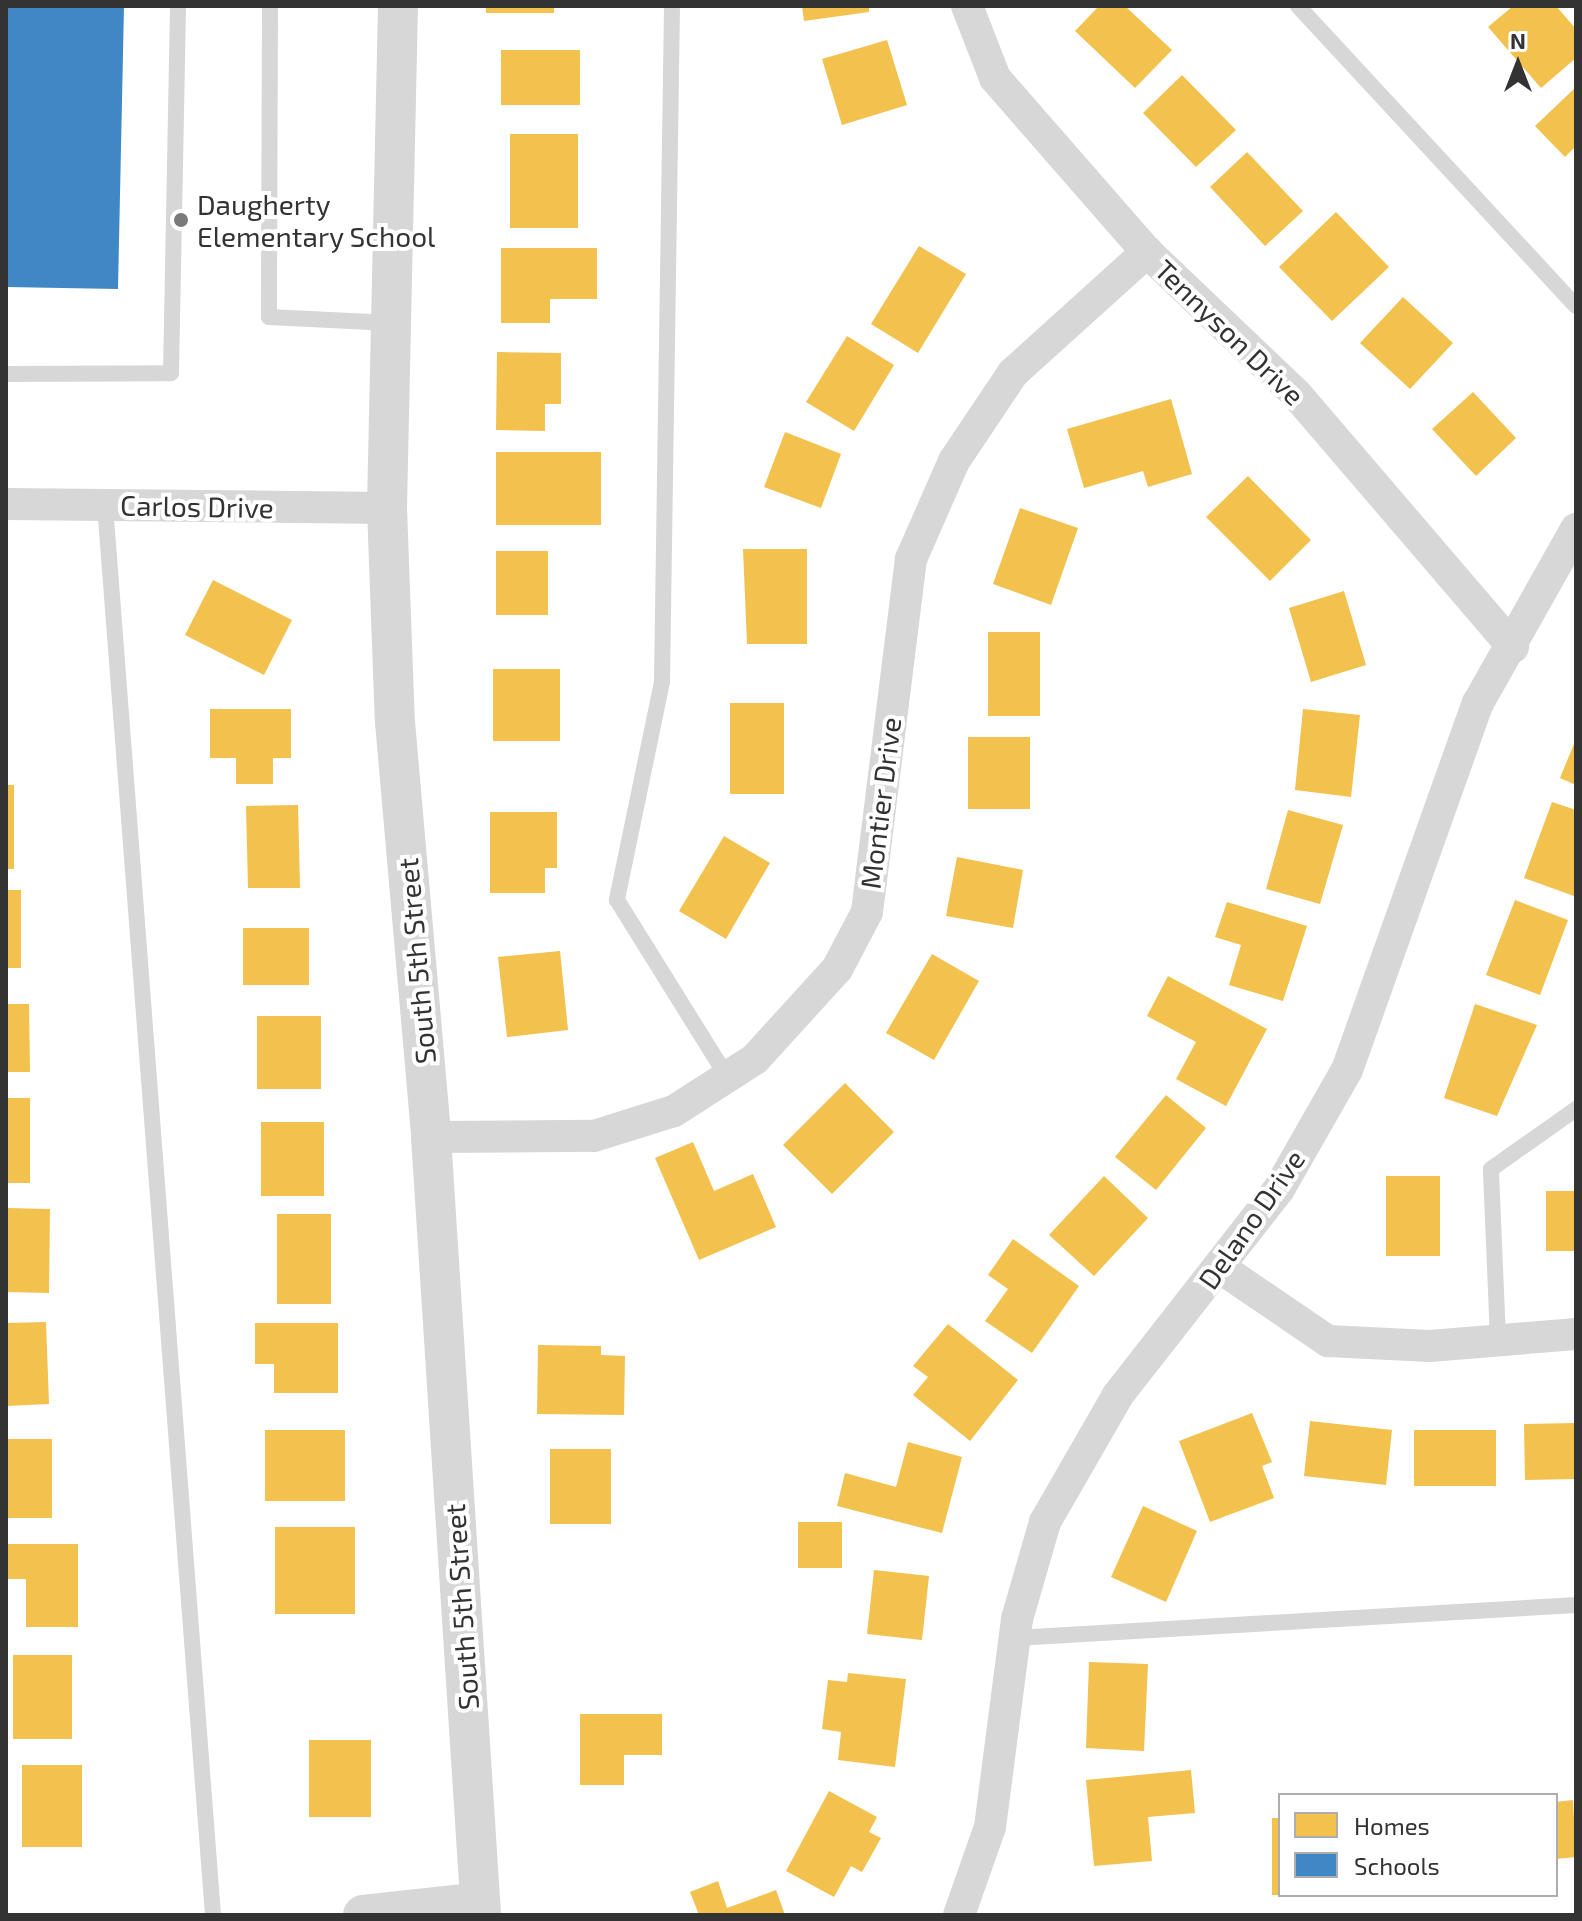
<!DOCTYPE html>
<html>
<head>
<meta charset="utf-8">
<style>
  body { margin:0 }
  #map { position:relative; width:1582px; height:1921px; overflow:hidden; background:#fff; font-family:"Exo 2",sans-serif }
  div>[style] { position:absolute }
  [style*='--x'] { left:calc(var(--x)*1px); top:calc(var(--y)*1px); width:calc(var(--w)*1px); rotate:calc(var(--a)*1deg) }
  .homes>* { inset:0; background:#f2c14e }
  .schools>* { inset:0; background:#3f88c5 }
  .service>* { height:16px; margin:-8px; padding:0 8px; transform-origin:8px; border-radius:8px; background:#d7d7d7 }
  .minor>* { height:32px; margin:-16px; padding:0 16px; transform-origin:16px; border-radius:16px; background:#d7d7d7 }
  .tertiary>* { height:40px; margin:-20px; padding:0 20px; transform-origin:20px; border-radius:20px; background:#d7d7d7 }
  .dots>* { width:22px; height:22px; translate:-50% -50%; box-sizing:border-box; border:4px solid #fff; border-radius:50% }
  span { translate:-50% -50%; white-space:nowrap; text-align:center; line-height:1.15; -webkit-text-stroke:8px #fff; paint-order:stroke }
  .poi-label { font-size:28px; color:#333 }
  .left { translate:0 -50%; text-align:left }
  .street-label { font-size:28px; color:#333 }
  .frame { position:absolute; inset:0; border:8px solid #333; pointer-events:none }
  .legend { position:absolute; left:1278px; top:1793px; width:280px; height:104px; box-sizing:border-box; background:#fff; border:2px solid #adadad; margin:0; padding:10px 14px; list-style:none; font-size:24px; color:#333 }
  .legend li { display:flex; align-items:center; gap:16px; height:40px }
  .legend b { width:40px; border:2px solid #adadad }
  .north { position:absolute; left:1478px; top:24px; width:80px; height:80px; -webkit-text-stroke:6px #fff; paint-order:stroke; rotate:0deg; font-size:22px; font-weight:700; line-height:32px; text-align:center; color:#333 }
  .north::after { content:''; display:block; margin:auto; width:28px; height:36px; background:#333; clip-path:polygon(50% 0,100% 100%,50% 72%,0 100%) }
</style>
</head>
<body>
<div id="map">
  <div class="homes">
    <div style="clip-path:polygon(486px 6px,554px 6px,554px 13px,486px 13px)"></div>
    <div style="clip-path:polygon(802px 6px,869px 6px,869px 12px,804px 21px)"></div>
    <div style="clip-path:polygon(1099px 6px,1125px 6px,1172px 50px,1135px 88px,1075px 31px)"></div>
    <div style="clip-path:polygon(1513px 6px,1556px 6px,1576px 29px,1576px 58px,1541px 88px,1488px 27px)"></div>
    <div style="clip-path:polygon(887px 40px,907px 105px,842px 125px,822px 59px)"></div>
    <div style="clip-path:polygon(501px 50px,580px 50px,580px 105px,501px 105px)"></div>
    <div style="clip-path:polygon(1182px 75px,1236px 130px,1196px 167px,1143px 113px)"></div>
    <div style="clip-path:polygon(1576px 87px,1576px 146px,1565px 157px,1535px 126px)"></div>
    <div style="clip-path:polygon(510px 134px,578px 134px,578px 228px,510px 228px)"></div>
    <div style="clip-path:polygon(1247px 152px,1303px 211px,1265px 246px,1210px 187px)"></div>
    <div style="clip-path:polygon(1336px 212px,1389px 267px,1332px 321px,1279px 267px)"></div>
    <div style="clip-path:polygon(919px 246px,966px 274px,918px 353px,871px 324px)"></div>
    <div style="clip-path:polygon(501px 248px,597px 248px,597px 299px,550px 299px,550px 323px,501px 323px)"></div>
    <div style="clip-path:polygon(1403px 297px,1453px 343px,1410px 389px,1360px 343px)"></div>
    <div style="clip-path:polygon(847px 336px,894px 365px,854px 431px,806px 402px)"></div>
    <div style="clip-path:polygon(497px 352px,561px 353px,561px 404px,545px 404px,545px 431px,496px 430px)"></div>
    <div style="clip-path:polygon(1473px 392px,1516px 438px,1476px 476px,1432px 429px)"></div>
    <div style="clip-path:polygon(1171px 399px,1192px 474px,1148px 487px,1143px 471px,1084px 488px,1067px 429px)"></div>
    <div style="clip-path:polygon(785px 432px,841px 454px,821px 508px,764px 487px)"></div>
    <div style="clip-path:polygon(496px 452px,601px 452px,601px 525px,496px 525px)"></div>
    <div style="clip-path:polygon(1248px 476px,1311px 540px,1270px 581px,1206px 517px)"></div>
    <div style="clip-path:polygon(1020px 508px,1078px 528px,1051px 605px,993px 584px)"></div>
    <div style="clip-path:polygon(743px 549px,807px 549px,807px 644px,747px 644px)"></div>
    <div style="clip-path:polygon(496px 551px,548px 551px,548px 615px,496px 615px)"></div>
    <div style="clip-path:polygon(213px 580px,292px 620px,264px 675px,185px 635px)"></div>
    <div style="clip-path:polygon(1344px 591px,1366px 665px,1311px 682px,1289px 608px)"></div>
    <div style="clip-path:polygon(988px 632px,1040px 632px,1040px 716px,988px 716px)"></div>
    <div style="clip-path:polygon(493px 669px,560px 669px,560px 741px,493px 741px)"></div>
    <div style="clip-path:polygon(730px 703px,784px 703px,784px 794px,730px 794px)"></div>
    <div style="clip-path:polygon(210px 709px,291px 709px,291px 758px,273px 758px,273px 784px,236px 784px,236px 758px,210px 758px)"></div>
    <div style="clip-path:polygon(1303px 709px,1360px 715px,1351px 797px,1295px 790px)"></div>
    <div style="clip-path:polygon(968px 737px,1030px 737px,1030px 809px,968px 809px)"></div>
    <div style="clip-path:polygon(1576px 739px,1576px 785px,1560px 778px)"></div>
    <div style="clip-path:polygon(6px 785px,14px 785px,14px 869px,6px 869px)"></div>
    <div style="clip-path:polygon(1552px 802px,1576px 810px,1574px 896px,1524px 878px)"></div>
    <div style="clip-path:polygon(298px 805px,300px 888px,248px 888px,246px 806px)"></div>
    <div style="clip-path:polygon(1288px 810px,1343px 825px,1320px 904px,1266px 889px)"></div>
    <div style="clip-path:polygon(490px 812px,557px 812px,557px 868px,545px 868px,545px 893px,490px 893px)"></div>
    <div style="clip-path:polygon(724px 836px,770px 863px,726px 939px,679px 911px)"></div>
    <div style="clip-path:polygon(957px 857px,1023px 870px,1013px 928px,946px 916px)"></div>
    <div style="clip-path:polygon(6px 890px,21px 890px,21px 968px,6px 968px)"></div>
    <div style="clip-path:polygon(1515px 900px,1568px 920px,1540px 995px,1486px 975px)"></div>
    <div style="clip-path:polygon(1227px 902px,1307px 926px,1283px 1001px,1229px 985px,1241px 945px,1215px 937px)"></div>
    <div style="clip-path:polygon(243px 928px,309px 928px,309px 985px,243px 985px)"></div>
    <div style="clip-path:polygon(560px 951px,568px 1030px,507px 1037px,498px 957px)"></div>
    <div style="clip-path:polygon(932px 954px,979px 981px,934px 1060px,886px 1033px)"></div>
    <div style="clip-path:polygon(1168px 976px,1267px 1029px,1226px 1106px,1176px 1079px,1196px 1042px,1147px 1016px)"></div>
    <div style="clip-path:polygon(6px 1004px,29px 1004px,30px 1072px,6px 1072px)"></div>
    <div style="clip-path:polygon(1475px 1004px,1537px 1025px,1497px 1116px,1444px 1098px)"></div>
    <div style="clip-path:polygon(257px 1016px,321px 1016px,321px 1089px,257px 1089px)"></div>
    <div style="clip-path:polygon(845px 1083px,894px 1132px,832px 1194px,783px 1145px)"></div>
    <div style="clip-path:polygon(1166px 1095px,1206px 1128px,1156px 1190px,1115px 1157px)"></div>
    <div style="clip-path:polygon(6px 1098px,30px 1098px,30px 1183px,6px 1183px)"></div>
    <div style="clip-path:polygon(261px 1122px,324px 1122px,324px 1196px,261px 1196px)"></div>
    <div style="clip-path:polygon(693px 1142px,714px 1191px,753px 1174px,776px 1227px,699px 1260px,655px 1158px)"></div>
    <div style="clip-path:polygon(1104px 1176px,1148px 1218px,1094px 1276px,1049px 1235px)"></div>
    <div style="clip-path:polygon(1386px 1176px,1440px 1176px,1440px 1256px,1386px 1256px)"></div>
    <div style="clip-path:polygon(1546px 1191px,1576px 1191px,1576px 1251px,1546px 1251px)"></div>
    <div style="clip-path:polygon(6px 1208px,50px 1209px,49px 1293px,6px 1292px)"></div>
    <div style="clip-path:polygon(277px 1214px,331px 1214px,331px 1304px,277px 1304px)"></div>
    <div style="clip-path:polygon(1013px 1239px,1079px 1286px,1032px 1353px,985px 1321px,1008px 1289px,988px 1275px)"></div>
    <div style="clip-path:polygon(46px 1322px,49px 1404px,6px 1406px,6px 1323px)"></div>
    <div style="clip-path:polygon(255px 1323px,338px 1323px,338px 1393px,274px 1393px,274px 1364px,255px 1364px)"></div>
    <div style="clip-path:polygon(948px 1324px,1018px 1380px,970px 1441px,913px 1395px,928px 1377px,913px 1366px)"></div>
    <div style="clip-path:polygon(538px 1345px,601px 1346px,601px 1355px,625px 1356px,624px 1415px,537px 1414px)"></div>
    <div style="clip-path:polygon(1252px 1413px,1272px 1462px,1262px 1466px,1274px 1498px,1210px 1522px,1179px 1441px)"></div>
    <div style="clip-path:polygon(1310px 1421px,1392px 1430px,1386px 1485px,1304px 1476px)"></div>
    <div style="clip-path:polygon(1576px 1423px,1576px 1479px,1525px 1480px,1524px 1424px)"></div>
    <div style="clip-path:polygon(265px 1430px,345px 1430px,345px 1501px,265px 1501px)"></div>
    <div style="clip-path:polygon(1414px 1430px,1496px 1430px,1496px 1486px,1414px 1486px)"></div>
    <div style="clip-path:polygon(6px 1439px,52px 1439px,52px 1518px,6px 1518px)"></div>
    <div style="clip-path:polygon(908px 1442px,962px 1457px,942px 1533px,837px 1506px,845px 1473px,896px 1487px)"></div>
    <div style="clip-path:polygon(550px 1449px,611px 1449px,611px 1524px,550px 1524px)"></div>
    <div style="clip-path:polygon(1143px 1506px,1197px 1531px,1166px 1602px,1111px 1577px)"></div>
    <div style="clip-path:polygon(798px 1522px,842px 1522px,842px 1568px,798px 1568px)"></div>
    <div style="clip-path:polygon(275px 1527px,355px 1527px,355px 1614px,275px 1614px)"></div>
    <div style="clip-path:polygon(6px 1544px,78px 1544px,78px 1627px,26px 1627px,26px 1579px,6px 1579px)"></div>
    <div style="clip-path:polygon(874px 1570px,929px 1576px,922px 1640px,867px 1634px)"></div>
    <div style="clip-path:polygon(13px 1655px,72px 1655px,72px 1739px,13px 1739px)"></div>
    <div style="clip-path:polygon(1089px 1662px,1148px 1664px,1144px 1751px,1086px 1748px)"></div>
    <div style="clip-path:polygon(848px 1673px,906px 1679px,895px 1767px,838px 1760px,841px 1732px,822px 1729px,828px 1680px,847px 1682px)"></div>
    <div style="clip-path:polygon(580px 1714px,662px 1714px,662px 1755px,624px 1755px,624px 1785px,580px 1785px)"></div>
    <div style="clip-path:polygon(309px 1740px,371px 1740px,371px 1817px,309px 1817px)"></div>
    <div style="clip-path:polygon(22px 1765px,82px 1765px,82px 1847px,22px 1847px)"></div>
    <div style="clip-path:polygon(1191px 1770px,1195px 1813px,1148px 1817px,1152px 1861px,1094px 1866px,1086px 1780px)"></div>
    <div style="clip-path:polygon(829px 1791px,877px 1817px,869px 1832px,881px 1838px,862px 1872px,851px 1866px,834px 1897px,786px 1871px)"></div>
    <div style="clip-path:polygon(1573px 1800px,1576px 1857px,1556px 1859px,1556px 1802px)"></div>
    <div style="clip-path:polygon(1272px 1818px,1280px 1818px,1280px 1895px,1272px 1895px)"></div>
    <div style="clip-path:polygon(718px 1881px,727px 1908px,776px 1890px,785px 1915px,699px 1915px,690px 1892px)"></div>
  </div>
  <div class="schools">
    <div style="clip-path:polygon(6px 6px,124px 6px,118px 289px,6px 287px)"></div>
  </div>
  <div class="service">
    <div style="--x:270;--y:6;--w:311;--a:90.2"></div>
    <div style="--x:269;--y:317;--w:122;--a:2.8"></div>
    <div style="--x:672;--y:6;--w:676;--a:90.85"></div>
    <div style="--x:662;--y:682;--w:223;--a:101.7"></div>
    <div style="--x:617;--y:900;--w:208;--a:58.1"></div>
    <div style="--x:1298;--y:6;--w:409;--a:47.2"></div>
    <div style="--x:6;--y:374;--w:165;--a:-0.3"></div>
    <div style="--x:171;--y:373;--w:367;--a:-88.9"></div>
    <div style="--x:105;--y:505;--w:1414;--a:85.62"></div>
    <div style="--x:1498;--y:1339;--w:170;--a:-92.4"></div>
    <div style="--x:1491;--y:1169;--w:104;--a:-35.2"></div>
    <div style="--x:1015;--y:1638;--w:562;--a:-3.37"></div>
  </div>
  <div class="minor">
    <div style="--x:967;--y:6;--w:77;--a:68.7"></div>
    <div style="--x:995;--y:78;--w:231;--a:48.9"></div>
    <div style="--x:1147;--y:252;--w:207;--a:43.6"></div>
    <div style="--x:1297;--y:395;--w:332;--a:49.4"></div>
    <div style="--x:6;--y:504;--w:381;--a:0.6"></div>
    <div style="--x:431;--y:1137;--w:163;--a:-0.4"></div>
    <div style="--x:594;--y:1136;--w:84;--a:-17.4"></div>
    <div style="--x:674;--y:1111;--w:96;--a:-32.7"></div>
    <div style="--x:755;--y:1059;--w:122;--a:-47.7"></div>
    <div style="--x:837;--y:969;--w:64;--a:-62.2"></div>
    <div style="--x:867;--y:912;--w:356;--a:-82.9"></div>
    <div style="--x:911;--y:559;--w:107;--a:-66.3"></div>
    <div style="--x:954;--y:461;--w:106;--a:-56.2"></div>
    <div style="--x:1013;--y:373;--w:181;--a:-42.1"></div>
    <div style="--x:1219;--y:1267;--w:132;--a:34.2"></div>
    <div style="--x:1328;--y:1341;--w:102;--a:2.8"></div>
    <div style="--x:1430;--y:1346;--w:146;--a:-4.7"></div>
    <div style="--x:959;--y:1915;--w:93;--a:-70.6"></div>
    <div style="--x:990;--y:1827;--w:210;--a:-82.6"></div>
    <div style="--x:1017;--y:1619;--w:101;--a:-73.9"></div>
    <div style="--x:1045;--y:1522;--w:146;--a:-60.1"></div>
    <div style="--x:1118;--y:1395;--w:261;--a:-52"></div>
    <div style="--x:1279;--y:1189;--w:137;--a:-60.3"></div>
    <div style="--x:1347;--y:1070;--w:390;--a:-70.4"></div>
    <div style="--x:1478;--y:703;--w:200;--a:-60.6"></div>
  </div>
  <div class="tertiary">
    <div style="--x:398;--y:6;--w:502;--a:91.26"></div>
    <div style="--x:387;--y:508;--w:214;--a:87.9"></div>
    <div style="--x:395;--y:722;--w:417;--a:85"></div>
    <div style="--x:431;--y:1137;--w:780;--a:86.32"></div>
    <div style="--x:363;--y:1915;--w:118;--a:-6.3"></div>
  </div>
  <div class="dots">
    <div style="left:181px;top:220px;background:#7a7a7a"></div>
  </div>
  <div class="poi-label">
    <span class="left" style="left:197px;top:220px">Daugherty<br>Elementary School</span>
  </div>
  <div class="street-label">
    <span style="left:1230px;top:332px;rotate:44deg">Tennyson Drive</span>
    <span style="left:197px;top:506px;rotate:1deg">Carlos Drive</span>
    <span style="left:880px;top:803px;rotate:-83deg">Montier Drive</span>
    <span style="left:416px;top:961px;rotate:-95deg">South 5th Street</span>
    <span style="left:1251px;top:1219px;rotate:-55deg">Delano Drive</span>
    <span style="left:461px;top:1607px;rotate:-94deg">South 5th Street</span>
  </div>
  <div class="frame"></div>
  <ul class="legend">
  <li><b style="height:22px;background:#f2c14e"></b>Homes</li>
  <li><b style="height:22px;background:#3f88c5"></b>Schools</li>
  </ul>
  <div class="north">N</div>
</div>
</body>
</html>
